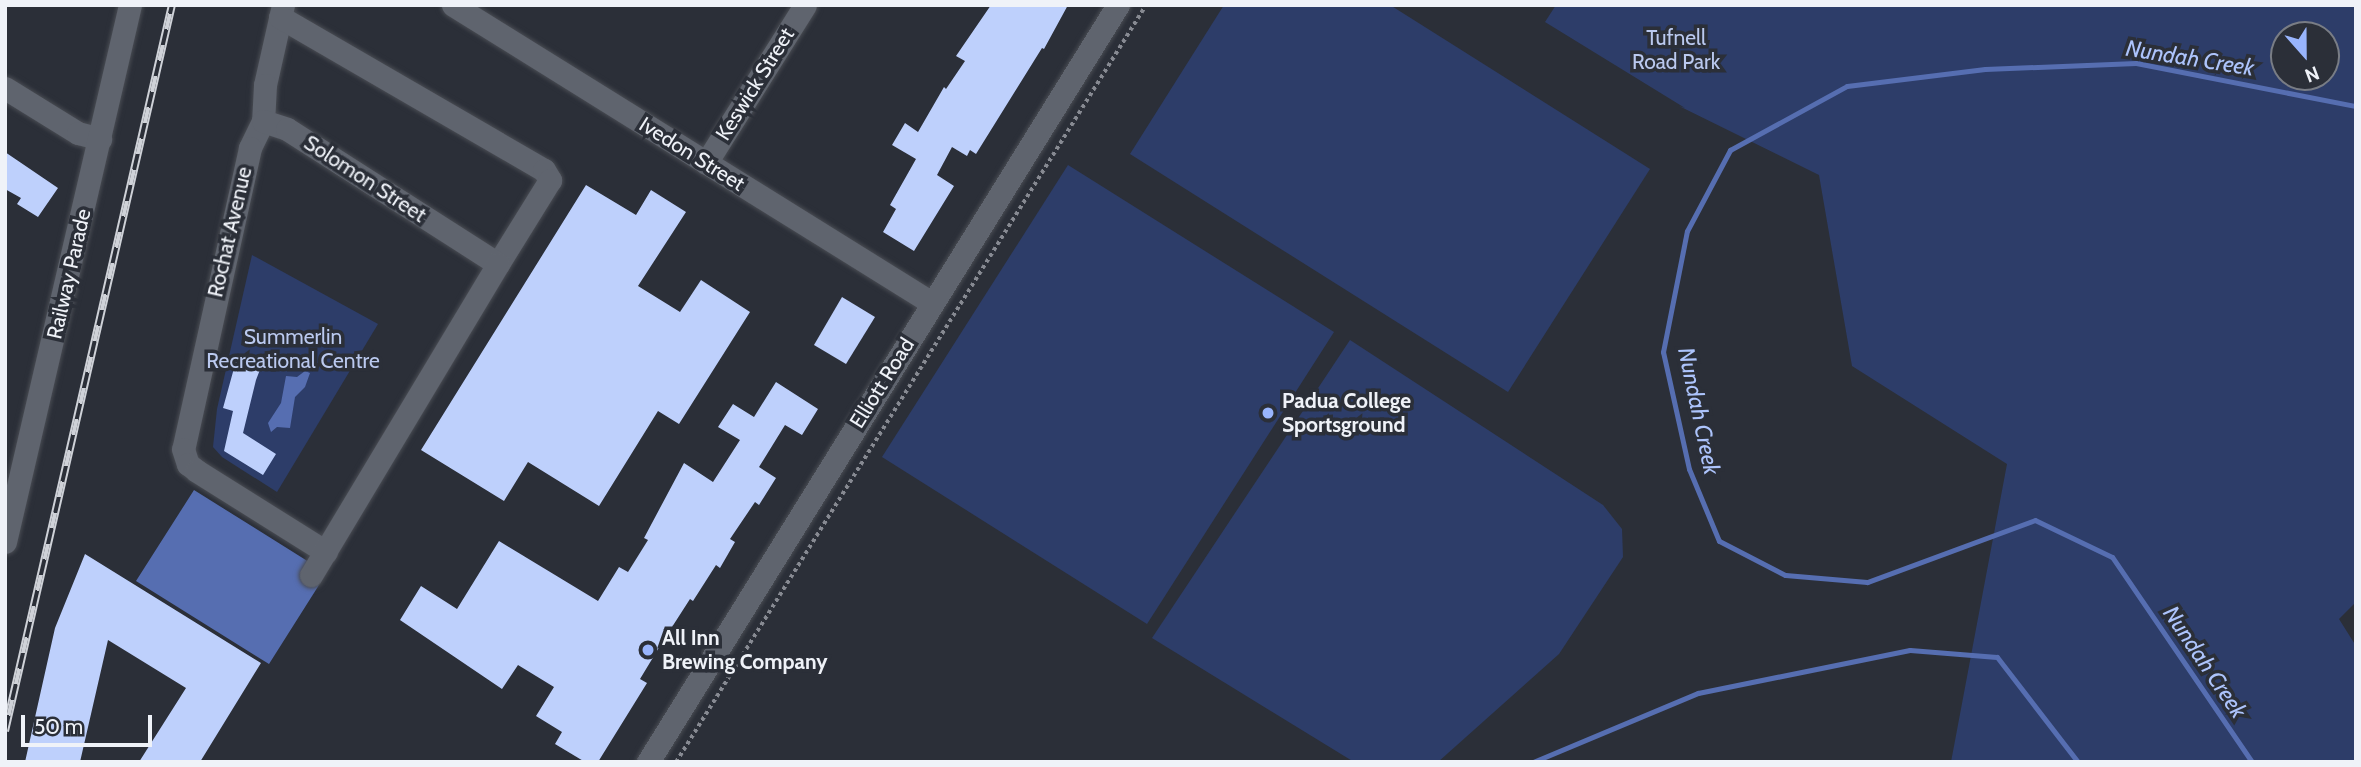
<!DOCTYPE html>
<html>
<head>
<meta charset="utf-8">
<style>
  body { margin:0 }
  #map { position:relative; width:2361px; height:767px; overflow:hidden; background:#2b2f38; font-family:Cabin,sans-serif }
  div>[style] { position:absolute }
  [style*='--x'] { left:calc(var(--x)*1px); top:calc(var(--y)*1px); width:calc(var(--w)*1px); rotate:calc(var(--a)*1deg) }
  .green>* { inset:0; background:#2d3d69 }
  .water>* { inset:0; background:#566eb1 }
  .stream>* { height:5px; margin:-2.5px; padding:0 2.5px; transform-origin:2.5px; border-radius:2.5px; background:#566eb1 }
  .building>* { inset:0; background:#bed0fc }
  .path>* { height:3.5px; margin-top:-1.75px; transform-origin:0; background:repeating-linear-gradient(90deg,#878a92 0 3.5px,transparent 0 7px) }
  .roads { filter:drop-shadow(0 0 2px #494c53) drop-shadow(0 0 2px #494c53) }
  .minor>* { height:23px; margin:-11.5px; padding:0 11.5px; transform-origin:11.5px; border-radius:11.5px; background:#5f646e }
  .rail>* { height:8px; margin-top:-4px; transform-origin:0; background:repeating-linear-gradient(90deg,#2b2f38 0 16px,#cfd2d8 0 32px); box-sizing:border-box; border-block:2px solid #cfd2d8 }
  .dots>* { width:19px; height:19px; translate:-50% -50%; box-sizing:border-box; border:4px solid #2b2f38; border-radius:50% }
  span { translate:-50% -50%; white-space:nowrap; text-align:center; line-height:1.15; -webkit-text-stroke:7px #2b2f38; paint-order:stroke }
  .park-label { font-size:21px; color:#bac9ef }
  .street-label { font-size:21px; color:#eff2f8 }
  .poi-label { font-size:21px; color:#eff2f8; font-weight:700 }
  .left { translate:0 -50%; text-align:left }
  .water-label { font-size:23px; color:#adc4fc; font-style:italic }
  .frame { position:absolute; inset:0; border:7px solid #eff2f8; pointer-events:none }
  .north { position:absolute; left:2270px; top:21px; width:70px; height:70px; box-sizing:border-box; background:#2b2f38; border:2px solid #797d85; border-radius:50%; rotate:159deg; font-size:19px; font-weight:700; line-height:28px; text-align:center; color:#eff2f8 }
  .north::after { content:''; display:block; margin:auto; width:24px; height:32px; background:#99b5fd; clip-path:polygon(50% 0,100% 100%,50% 72%,0 100%) }
  .scale { position:absolute; left:21px; top:715px; width:131px; height:32px; box-sizing:border-box; border:4px solid #eff2f8; border-top:0; padding-left:9px; font-size:21px; line-height:24px; white-space:nowrap; color:#eff2f8; -webkit-text-stroke:5px #2b2f38; paint-order:stroke }
</style>
</head>
<body>
<div id="map">
  <div class="green">
    <div style="clip-path:polygon(1224px 5px,1390px 5px,1650px 169px,1508px 392px,1130px 154px)"></div>
    <div style="clip-path:polygon(evenodd,1556px 5px,2356px 5px,2356px 602px,2339px 619px,2356px 646px,2356px 762px,1951px 762px,2007px 464px,1852px 366px,1819px 175px,1679px 106px,1685px 108px,1545px 22px,1556px 5px,2284px 35px,2326px 35px,2326px 77px,2284px 77px,2284px 35px)"></div>
    <div style="clip-path:polygon(1068px 165px,1334px 332px,1147px 624px,882px 457px)"></div>
    <div style="clip-path:polygon(252px 255px,378px 324px,277px 492px,222px 457px,213px 447px,217px 409px)"></div>
    <div style="clip-path:polygon(1350px 340px,1603px 505px,1622px 529px,1623px 557px,1559px 654px,1438px 762px,1354px 762px,1152px 638px)"></div>
  </div>
  <div class="water">
    <div style="clip-path:polygon(305px 371px,310px 373px,305px 387px,295px 397px,290px 428px,277px 427px,271px 432px,268px 423px,281px 403px,286px 376px,297px 377px)"></div>
    <div style="clip-path:polygon(194px 490px,309px 562px,302px 574px,319px 585px,269px 664px,136px 581px)"></div>
  </div>
  <div class="stream">
    <div style="--x:1533;--y:762;--w:179;--a:-22.7"></div>
    <div style="--x:1698;--y:693;--w:216;--a:-11.5"></div>
    <div style="--x:1910;--y:650;--w:87;--a:4.6"></div>
    <div style="--x:1997;--y:657;--w:133;--a:52.4"></div>
    <div style="--x:2252;--y:762;--w:248;--a:-124.3"></div>
    <div style="--x:2112;--y:557;--w:85;--a:-154.3"></div>
    <div style="--x:2035;--y:520;--w:179;--a:159.7"></div>
    <div style="--x:1867;--y:582;--w:82;--a:-175.1"></div>
    <div style="--x:1785;--y:575;--w:74;--a:-152.7"></div>
    <div style="--x:1719;--y:541;--w:78;--a:-112.6"></div>
    <div style="--x:1689;--y:469;--w:120;--a:-102.5"></div>
    <div style="--x:1663;--y:352;--w:123;--a:-78.8"></div>
    <div style="--x:1687;--y:231;--w:92;--a:-62"></div>
    <div style="--x:1730;--y:150;--w:133;--a:-28.7"></div>
    <div style="--x:1847;--y:86;--w:139;--a:-7"></div>
    <div style="--x:1985;--y:69;--w:151;--a:-2.3"></div>
    <div style="--x:2136;--y:63;--w:224;--a:11.1"></div>
  </div>
  <div class="building">
    <div style="clip-path:polygon(991px 5px,1068px 5px,1044px 49px,1042px 48px,976px 154px,970px 150px,967px 156px,952px 147px,937px 175px,954px 186px,914px 251px,883px 232px,896px 209px,890px 205px,916px 159px,892px 145px,905px 123px,918px 132px,944px 87px,946px 89px,965px 61px,956px 56px)"></div>
    <div style="clip-path:polygon(5px 152px,58px 188px,38px 217px,17px 204px,21px 198px,5px 189px)"></div>
    <div style="clip-path:polygon(586px 185px,636px 215px,651px 190px,686px 212px,638px 286px,680px 312px,701px 280px,750px 312px,679px 424px,658px 411px,599px 506px,528px 462px,504px 501px,421px 450px)"></div>
    <div style="clip-path:polygon(842px 297px,875px 317px,846px 364px,814px 345px)"></div>
    <div style="clip-path:polygon(266px 354px,256px 380px,243px 433px,276px 454px,263px 475px,224px 451px,233px 411px,223px 408px,236px 361px)"></div>
    <div style="clip-path:polygon(776px 382px,818px 409px,802px 435px,785px 425px,759px 467px,776px 478px,759px 505px,755px 502px,730px 539px,735px 542px,720px 568px,716px 565px,693px 601px,690px 599px,663px 641px,640px 679px,647px 683px,598px 762px,585px 762px,555px 744px,562px 732px,536px 716px,554px 687px,518px 665px,502px 689px,400px 620px,421px 586px,457px 609px,499px 541px,598px 601px,619px 567px,628px 572px,648px 540px,644px 538px,684px 463px,713px 482px,740px 440px,718px 427px,733px 404px,754px 417px)"></div>
    <div style="clip-path:polygon(85px 554px,261px 663px,200px 762px,139px 762px,186px 688px,108px 640px,80px 762px,25px 762px,55px 628px)"></div>
  </div>
  <div class="path">
    <div style="--x:676;--y:762;--w:891;--a:-58.17"></div>
  </div>
  <div class="roads">
    <div class="minor">
      <div style="--x:283;--y:5;--w:82;--a:102.7"></div>
      <div style="--x:265;--y:85;--w:36;--a:93"></div>
      <div style="--x:263;--y:121;--w:30;--a:116"></div>
      <div style="--x:250;--y:148;--w:308;--a:102.5"></div>
      <div style="--x:183;--y:449;--w:16;--a:72"></div>
      <div style="--x:188;--y:464;--w:11;--a:38"></div>
      <div style="--x:197;--y:471;--w:152;--a:32.1"></div>
      <div style="--x:453;--y:5;--w:564;--a:31.89"></div>
      <div style="--x:280;--y:17;--w:305;--a:30.1"></div>
      <div style="--x:544;--y:170;--w:12;--a:59"></div>
      <div style="--x:550;--y:180;--w:99;--a:121.8"></div>
      <div style="--x:5;--y:88;--w:86;--a:31.7"></div>
      <div style="--x:78;--y:133;--w:23;--a:15"></div>
      <div style="--x:263;--y:121;--w:25;--a:18"></div>
      <div style="--x:287;--y:129;--w:250;--a:32.6"></div>
      <div style="--x:498;--y:264;--w:363;--a:121"></div>
      <div style="--x:706;--y:163;--w:186;--a:-57.9"></div>
      <div style="--x:5;--y:542;--w:551;--a:-76.9"></div>
      <div style="--x:648;--y:762;--w:891;--a:-58.17"></div>
    </div>
  </div>
  <div class="rail">
    <div style="--x:5;--y:731;--w:745;--a:-77.05"></div>
  </div>
  <div class="dots">
    <div style="left:1268px;top:413px;background:#99b5fd"></div>
    <div style="left:648px;top:650px;background:#99b5fd"></div>
  </div>
  <div class="park-label">
    <span style="left:1676px;top:50px">Tufnell<br>Road Park</span>
    <span style="left:293px;top:349px">Summerlin<br>Recreational Centre</span>
  </div>
  <div class="street-label">
    <span style="left:755px;top:84px;rotate:-58deg">Keswick Street</span>
    <span style="left:692px;top:154px;rotate:32deg">Ivedon Street</span>
    <span style="left:365px;top:179px;rotate:33deg">Solomon Street</span>
    <span style="left:230px;top:232px;rotate:-77deg">Rochat Avenue</span>
    <span style="left:69px;top:274px;rotate:-77deg">Railway Parade</span>
    <span style="left:882px;top:383px;rotate:-58deg">Elliott Road</span>
  </div>
  <div class="poi-label">
    <span class="left" style="left:1282px;top:413px">Padua College<br>Sportsground</span>
    <span class="left" style="left:662px;top:650px">All Inn<br>Brewing Company</span>
  </div>
  <div class="water-label">
    <span style="left:2190px;top:58px;rotate:9deg">Nundah Creek</span>
    <span style="left:1699px;top:411px;rotate:78deg">Nundah Creek</span>
    <span style="left:2205px;top:662px;rotate:56deg">Nundah Creek</span>
  </div>
  <div class="frame"></div>
  <div class="north">N</div>
  <div class="scale">50 m</div>
</div>
</body>
</html>
